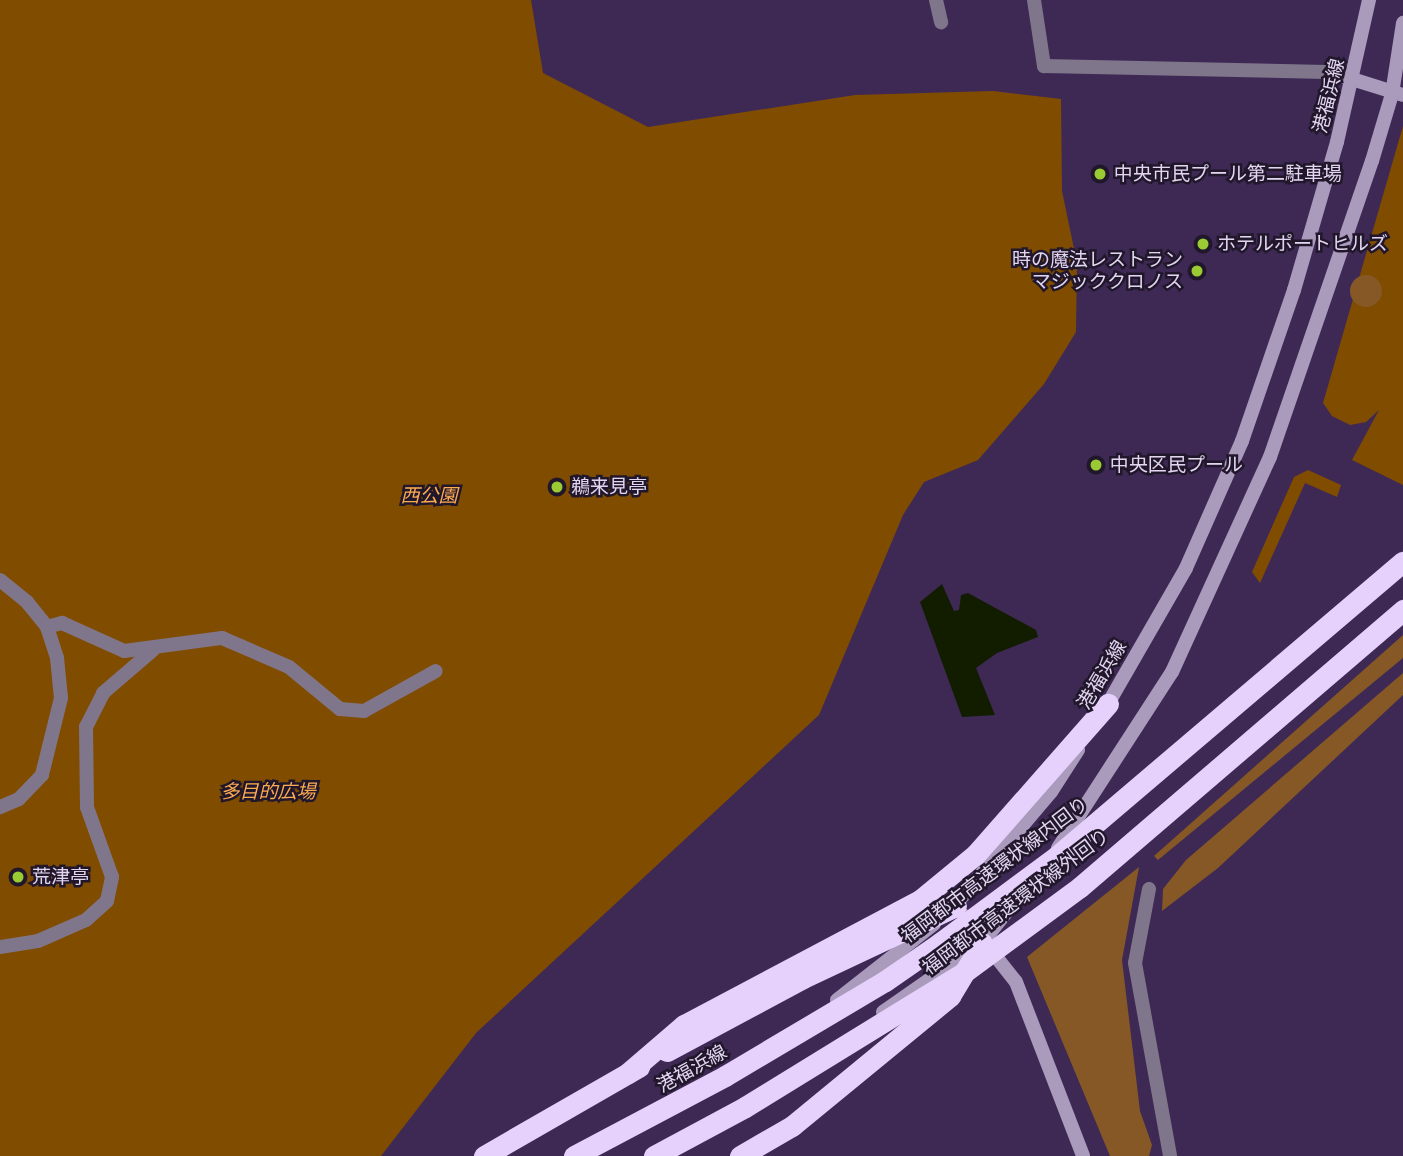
<!DOCTYPE html>
<html>
<head>
<meta charset="utf-8">
<style>
  body { margin:0 }
  #map { position:relative; width:1403px; height:1156px; overflow:hidden; background:#3e2954; font-family:"Libre Baskerville","Noto Sans JP",serif }
  div>[style] { position:absolute }
  [style*='--x'] { left:calc(var(--x)*1px); top:calc(var(--y)*1px); width:calc(var(--w)*1px); rotate:calc(var(--a)*1deg) }
  .green>* { inset:0; background:#804c00 }
  .forest>* { inset:0; background:#865826 }
  .round { border-radius:50% }
  .water>* { inset:0; background:#121d00 }
  .lane>* { height:14px; margin:-7px; padding:0 7px; transform-origin:7px; border-radius:7px; background:#80768b }
  .street>* { height:14px; margin:-7px; padding:0 7px; transform-origin:7px; border-radius:7px; background:#80768b }
  .secondary>* { height:14px; margin:-7px; padding:0 7px; transform-origin:7px; border-radius:7px; background:#aa9abc }
  .highway>* { height:21px; margin:-10.5px; padding:0 10.5px; transform-origin:10.5px; border-radius:10.5px; background:#e5d1fc }
  .highway-bridge>* { height:21px; margin:-10.5px; padding:0 10.5px; transform-origin:10.5px; border-radius:10.5px; background:#e5d1fc }
  .dots>* { width:19px; height:19px; translate:-50% -50%; box-sizing:border-box; border:4px solid #21172b; border-radius:50% }
  span { translate:-50% -50%; white-space:nowrap; text-align:center; line-height:1.15; -webkit-text-stroke:5px #21172b; paint-order:stroke }
  .street-label { font-size:19px; color:#e1d5f0 }
  .poi-label { font-size:19px; color:#e1d5f0 }
  .left { translate:0 -50%; text-align:left }
  .right { translate:-100% -50%; text-align:right }
  .park-label { font-size:19px; color:#fdab51; font-style:italic }
</style>
</head>
<body>
<div id="map">
  <div class="green">
    <div style="clip-path:polygon(0 0,531px 0,543px 73px,648px 127px,855px 95px,993px 91px,1061px 99px,1062px 191px,1077px 263px,1076px 332px,1044px 384px,978px 460px,924px 482px,903px 515px,819px 715px,476px 1033px,381px 1156px,0 1156px)"></div>
    <div style="clip-path:polygon(1403px 126px,1403px 485px,1352px 460px,1379px 410px,1366px 422px,1350px 425px,1332px 416px,1323px 403px)"></div>
    <div style="clip-path:polygon(1308px 470px,1341px 485px,1337px 497px,1305px 483px,1260px 583px,1252px 572px,1294px 477px)"></div>
  </div>
  <div class="forest">
    <div class="round" style="left:1350px;top:275px;width:32px;height:32px"></div>
    <div style="clip-path:polygon(1403px 635px,1403px 658px,1158px 860px,1154px 856px)"></div>
    <div style="clip-path:polygon(1403px 673px,1403px 695px,1218px 868px,1162px 911px,1163px 889px,1186px 860px)"></div>
    <div style="clip-path:polygon(1139px 867px,1122px 960px,1140px 1111px,1152px 1145px,1149px 1156px,1110px 1156px,1027px 957px)"></div>
  </div>
  <div class="water">
    <div style="clip-path:polygon(942px 584px,954px 611px,959px 610px,961px 595px,968px 593px,1036px 630px,1038px 637px,997px 653px,976px 668px,995px 715px,962px 717px,920px 602px)"></div>
  </div>
  <div class="lane">
    <div style="--x:1149;--y:889;--w:75;--a:100.7"></div>
    <div style="--x:1135;--y:963;--w:196;--a:79.7"></div>
  </div>
  <div class="street">
    <div style="--x:936;--y:0;--w:23;--a:77"></div>
    <div style="--x:1034;--y:0;--w:67;--a:81.4"></div>
    <div style="--x:1044;--y:66;--w:283;--a:1.2"></div>
    <div style="--x:1327;--y:72;--w:26;--a:16"></div>
    <div style="--x:0;--y:580;--w:35;--a:39"></div>
    <div style="--x:27;--y:602;--w:32;--a:51"></div>
    <div style="--x:47;--y:627;--w:33;--a:72"></div>
    <div style="--x:57;--y:658;--w:40;--a:84.3"></div>
    <div style="--x:61;--y:698;--w:79;--a:103.9"></div>
    <div style="--x:42;--y:775;--w:33;--a:134"></div>
    <div style="--x:19;--y:799;--w:21;--a:157"></div>
    <div style="--x:47;--y:627;--w:16;--a:-15"></div>
    <div style="--x:62;--y:623;--w:68;--a:24.3"></div>
    <div style="--x:124;--y:651;--w:99;--a:-7.6"></div>
    <div style="--x:222;--y:638;--w:73;--a:23.4"></div>
    <div style="--x:289;--y:667;--w:66;--a:39.5"></div>
    <div style="--x:340;--y:709;--w:24;--a:5"></div>
    <div style="--x:364;--y:711;--w:82;--a:-29.1"></div>
    <div style="--x:0;--y:947;--w:38;--a:-9"></div>
    <div style="--x:38;--y:941;--w:52;--a:-23.6"></div>
    <div style="--x:86;--y:920;--w:28;--a:-42"></div>
    <div style="--x:107;--y:901;--w:25;--a:-78"></div>
    <div style="--x:112;--y:877;--w:74;--a:-109.7"></div>
    <div style="--x:87;--y:807;--w:80;--a:-90.7"></div>
    <div style="--x:86;--y:727;--w:38;--a:-63"></div>
    <div style="--x:103;--y:693;--w:66;--a:-40.7"></div>
  </div>
  <div class="secondary">
    <div style="--x:1352;--y:79;--w:53;--a:17.4"></div>
    <div style="--x:1105;--y:709;--w:163;--a:-60.1"></div>
    <div style="--x:1186;--y:568;--w:139;--a:-66.2"></div>
    <div style="--x:1242;--y:441;--w:160;--a:-71"></div>
    <div style="--x:1294;--y:290;--w:154;--a:-73.8"></div>
    <div style="--x:1337;--y:142;--w:146;--a:-77.3"></div>
    <div style="--x:1058;--y:848;--w:210;--a:-57.1"></div>
    <div style="--x:1172;--y:672;--w:236;--a:-65.5"></div>
    <div style="--x:1270;--y:457;--w:313;--a:-71"></div>
    <div style="--x:1372;--y:161;--w:70;--a:-73.4"></div>
    <div style="--x:1392;--y:94;--w:72;--a:-81.2"></div>
    <div style="--x:950;--y:911;--w:156;--a:-49.7"></div>
    <div style="--x:1051;--y:792;--w:50;--a:-57.3"></div>
    <div style="--x:963;--y:915;--w:85;--a:51.7"></div>
    <div style="--x:1016;--y:982;--w:186;--a:68.9"></div>
    <div style="--x:837;--y:1000;--w:123;--a:-38.1"></div>
    <div style="--x:883;--y:1012;--w:121;--a:-34.9"></div>
    <div style="--x:982;--y:943;--w:73;--a:-51.7"></div>
  </div>
  <div class="highway">
    <div style="--x:667;--y:1051;--w:154;--a:-28.2"></div>
    <div style="--x:803;--y:978;--w:169;--a:-25.2"></div>
    <div style="--x:628;--y:1073;--w:74;--a:-40.6"></div>
    <div style="--x:684;--y:1025;--w:267;--a:-27.9"></div>
    <div style="--x:920;--y:900;--w:72;--a:-39.4"></div>
    <div style="--x:976;--y:854;--w:200;--a:-48.7"></div>
    <div style="--x:484;--y:1156;--w:179;--a:-29.9"></div>
    <div style="--x:740;--y:1156;--w:60;--a:-30"></div>
    <div style="--x:792;--y:1126;--w:205;--a:-39.4"></div>
    <div style="--x:950;--y:996;--w:62;--a:-58.9"></div>
  </div>
  <div class="highway-bridge">
    <div style="--x:574;--y:1156;--w:171;--a:-27.9"></div>
    <div style="--x:725;--y:1076;--w:186;--a:-30.7"></div>
    <div style="--x:885;--y:981;--w:67;--a:-34.6"></div>
    <div style="--x:940;--y:943;--w:146;--a:-36.6"></div>
    <div style="--x:1057;--y:856;--w:454;--a:-40.4"></div>
    <div style="--x:654;--y:1156;--w:103;--a:-28.3"></div>
    <div style="--x:745;--y:1107;--w:256;--a:-31.6"></div>
    <div style="--x:963;--y:973;--w:145;--a:-36.3"></div>
    <div style="--x:1080;--y:887;--w:426;--a:-40.6"></div>
  </div>
  <div class="dots">
    <div style="left:1100px;top:174px;background:#9bcb33"></div>
    <div style="left:1203px;top:244px;background:#9bcb33"></div>
    <div style="left:1197px;top:271px;background:#9bcb33"></div>
    <div style="left:1096px;top:465px;background:#9bcb33"></div>
    <div style="left:557px;top:487px;background:#9bcb33"></div>
    <div style="left:18px;top:877px;background:#9bcb33"></div>
  </div>
  <div class="street-label">
    <span style="left:1329px;top:96px;rotate:-76deg">港福浜線</span>
    <span style="left:1102px;top:675px;rotate:-59deg">港福浜線</span>
    <span style="left:995px;top:870px;rotate:-37deg">福岡都市高速環状線内回り</span>
    <span style="left:1016px;top:902px;rotate:-37deg">福岡都市高速環状線外回り</span>
    <span style="left:692px;top:1069px;rotate:-29deg">港福浜線</span>
  </div>
  <div class="poi-label">
    <span class="left" style="left:1114px;top:174px">中央市民プール第二駐車場</span>
    <span class="left" style="left:1217px;top:244px">ホテルポートヒルズ</span>
    <span class="right" style="left:1183px;top:271px">時の魔法レストラン<br>マジッククロノス</span>
    <span class="left" style="left:1110px;top:465px">中央区民プール</span>
    <span class="left" style="left:571px;top:487px">鵜来見亭</span>
    <span class="left" style="left:32px;top:877px">荒津亭</span>
  </div>
  <div class="park-label">
    <span style="left:429px;top:496px">西公園</span>
    <span style="left:268px;top:792px">多目的広場</span>
  </div>
</div>
</body>
</html>
